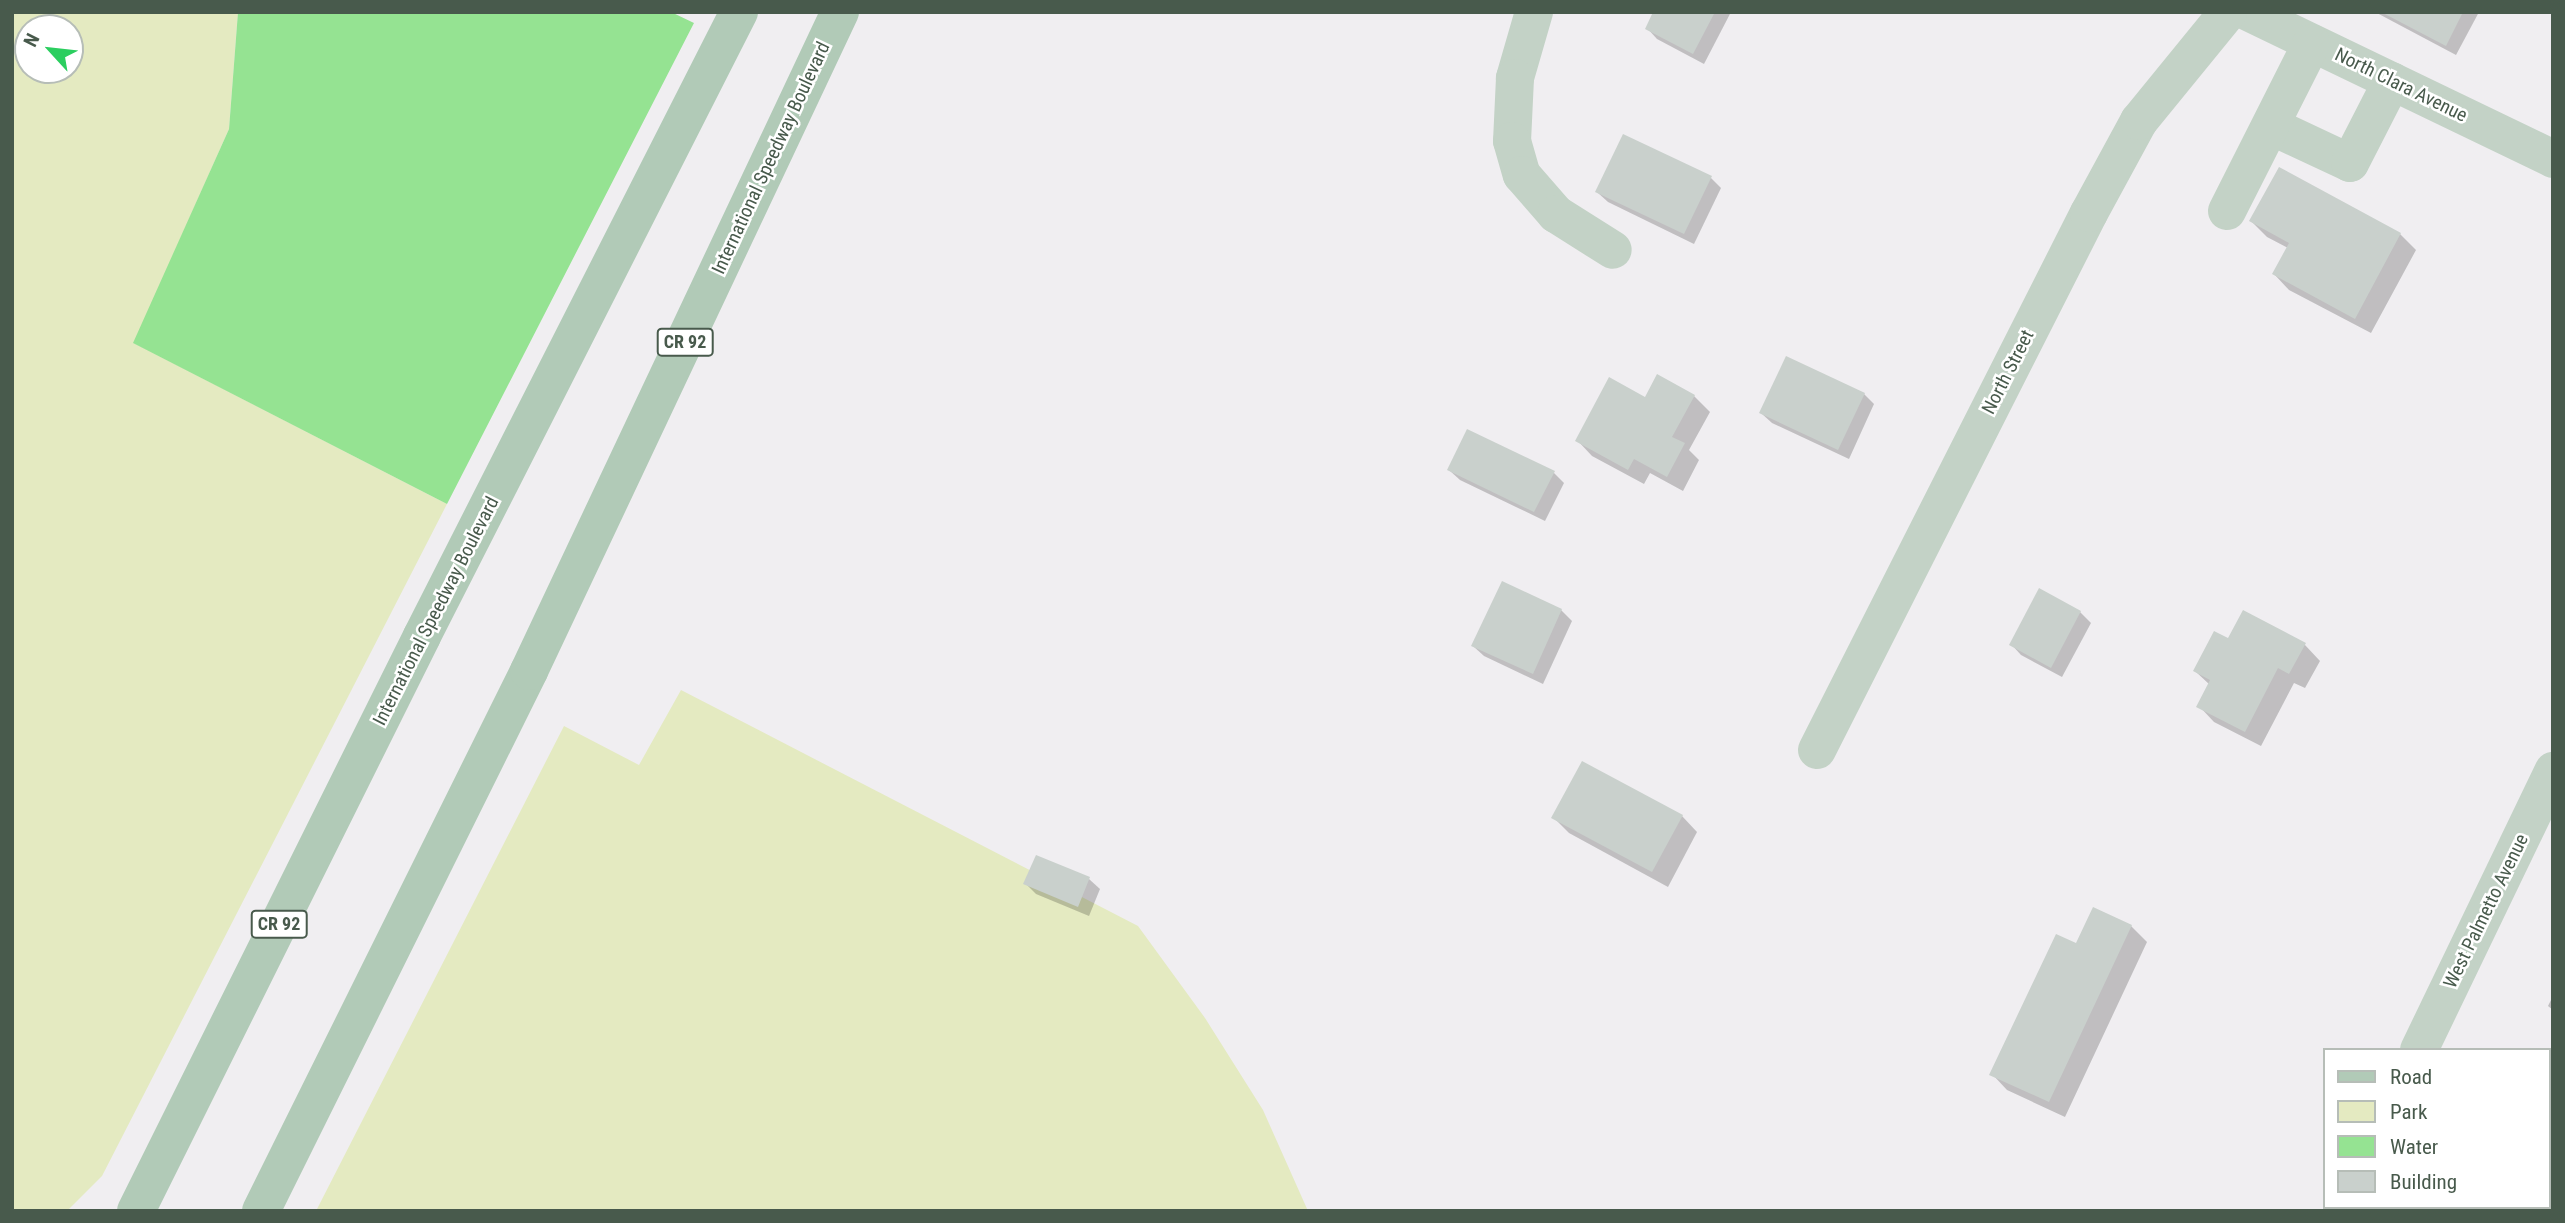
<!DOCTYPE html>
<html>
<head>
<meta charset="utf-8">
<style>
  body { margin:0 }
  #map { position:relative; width:2565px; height:1223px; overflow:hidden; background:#f0eef1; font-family:"Roboto Condensed",sans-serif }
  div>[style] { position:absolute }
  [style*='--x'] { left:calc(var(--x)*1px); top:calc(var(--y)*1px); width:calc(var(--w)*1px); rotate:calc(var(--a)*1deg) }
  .green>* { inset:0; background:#e4eac1 }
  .water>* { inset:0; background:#95e392 }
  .shadow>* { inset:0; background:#0003 }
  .building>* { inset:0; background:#c9d0cc }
  .minor>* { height:38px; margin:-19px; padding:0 19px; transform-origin:19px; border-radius:19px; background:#c3d2c6 }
  .major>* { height:38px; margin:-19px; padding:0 19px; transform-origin:19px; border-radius:19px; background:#b1cab7 }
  span { translate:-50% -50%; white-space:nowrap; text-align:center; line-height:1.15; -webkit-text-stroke:5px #fff; paint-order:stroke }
  .shield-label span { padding:2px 5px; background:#fff; border:2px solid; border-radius:5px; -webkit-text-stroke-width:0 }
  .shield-label { font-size:18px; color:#485a4c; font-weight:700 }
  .street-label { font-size:19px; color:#485a4c }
  .frame { position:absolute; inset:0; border:14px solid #485a4c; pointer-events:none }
  .legend { position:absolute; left:2323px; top:1048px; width:228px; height:161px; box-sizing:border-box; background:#fff; border:2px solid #b6bdb7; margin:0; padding:9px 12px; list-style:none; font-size:21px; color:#485a4c }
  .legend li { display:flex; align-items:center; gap:14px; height:35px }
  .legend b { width:35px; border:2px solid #b6bdb7 }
  .north { position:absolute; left:14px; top:14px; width:70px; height:70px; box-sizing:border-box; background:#fff; border:2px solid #b6bdb7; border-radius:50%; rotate:297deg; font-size:19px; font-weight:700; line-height:28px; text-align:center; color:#485a4c }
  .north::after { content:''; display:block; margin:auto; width:24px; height:32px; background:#2bce5f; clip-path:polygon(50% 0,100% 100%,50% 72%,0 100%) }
</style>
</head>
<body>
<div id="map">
  <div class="green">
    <div style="clip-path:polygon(evenodd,12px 12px,238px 12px,229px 129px,134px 343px,447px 504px,102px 1176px,67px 1211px,12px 1211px,12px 12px,28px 28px,70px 28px,70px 70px,28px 70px,28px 28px)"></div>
    <div style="clip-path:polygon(681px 690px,1138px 926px,1205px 1018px,1263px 1110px,1308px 1211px,316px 1211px,564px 726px,639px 765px)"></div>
  </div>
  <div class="water">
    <div style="clip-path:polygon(238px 12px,671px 12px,694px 23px,447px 504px,133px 343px,229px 129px)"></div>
  </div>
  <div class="shadow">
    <div style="clip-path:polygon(1655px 12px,1731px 12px,1704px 64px,1657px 39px,1647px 28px)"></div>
    <div style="clip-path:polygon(2375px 12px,2479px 12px,2456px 55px)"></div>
    <div style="clip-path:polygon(1711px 178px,1721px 188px,1694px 244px,1608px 202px,1597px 192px)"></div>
    <div style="clip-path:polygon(2251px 221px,2400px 234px,2416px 250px,2371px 333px,2289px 290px,2274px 274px,2288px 248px,2267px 237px)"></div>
    <div style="clip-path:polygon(1864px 394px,1874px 404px,1849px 459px,1772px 423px,1761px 413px)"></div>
    <div style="clip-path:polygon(1694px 396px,1710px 412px,1689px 450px,1699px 460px,1683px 491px,1650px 473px,1644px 484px,1592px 456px,1577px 440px,1646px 399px)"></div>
    <div style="clip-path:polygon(1449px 470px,1554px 473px,1564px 483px,1545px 521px,1460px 480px)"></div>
    <div style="clip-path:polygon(2040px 591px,2080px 612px,2091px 623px,2062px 677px,2021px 655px,2011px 644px)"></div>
    <div style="clip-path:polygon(1561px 610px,1572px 621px,1543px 684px,1484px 656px,1473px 646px)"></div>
    <div style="clip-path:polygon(2229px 641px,2305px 645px,2320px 661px,2305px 688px,2294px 683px,2261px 746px,2214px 722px,2199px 706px,2210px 685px,2195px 671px)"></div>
    <div style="clip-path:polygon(1682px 816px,1697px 832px,1668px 887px,1569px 833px,1554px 818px)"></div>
    <div style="clip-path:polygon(1037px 857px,1089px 879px,1100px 889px,1089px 916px,1036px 894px,1025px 883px)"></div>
    <div style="clip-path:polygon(2094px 909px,2131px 926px,2147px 942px,2065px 1117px,2007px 1090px,1992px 1074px,2077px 946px)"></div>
    <div style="clip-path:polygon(2553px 996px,2553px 1010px,2548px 1006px)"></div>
    <div style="clip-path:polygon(2549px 1080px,2553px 1082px,2553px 1160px,2549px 1168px)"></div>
    <div style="clip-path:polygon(2447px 1207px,2523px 1207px,2525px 1210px,2445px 1211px)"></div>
  </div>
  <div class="building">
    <div style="clip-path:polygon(1653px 12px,1715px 12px,1693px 54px,1645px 29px)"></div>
    <div style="clip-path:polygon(2381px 12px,2463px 12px,2446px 46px)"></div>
    <div style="clip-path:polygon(1623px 134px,1712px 176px,1684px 234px,1595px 192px)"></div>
    <div style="clip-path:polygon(2279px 167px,2401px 233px,2355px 319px,2272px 274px,2289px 243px,2249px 221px)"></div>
    <div style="clip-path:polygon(1786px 356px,1865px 393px,1838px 450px,1759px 413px)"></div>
    <div style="clip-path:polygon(1657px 374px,1695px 395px,1672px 437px,1685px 443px,1667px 477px,1634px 459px,1628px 470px,1575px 441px,1609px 377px,1645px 397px)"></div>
    <div style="clip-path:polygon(1467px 429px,1555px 471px,1534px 512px,1447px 470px)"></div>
    <div style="clip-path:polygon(1502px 581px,1562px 609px,1533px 674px,1471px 646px)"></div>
    <div style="clip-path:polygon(2039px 588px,2081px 611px,2051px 668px,2009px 645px)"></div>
    <div style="clip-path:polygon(2243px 610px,2306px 643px,2289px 674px,2278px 668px,2245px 732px,2196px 707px,2210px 680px,2193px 671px,2214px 631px,2228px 638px)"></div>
    <div style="clip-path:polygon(1582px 761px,1683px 815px,1652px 872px,1551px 818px)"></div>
    <div style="clip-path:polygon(1036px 855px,1090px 877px,1078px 907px,1023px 884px)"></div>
    <div style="clip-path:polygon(2093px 907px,2132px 925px,2049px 1102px,1989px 1075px,2056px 934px,2076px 943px)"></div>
    <div style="clip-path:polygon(2549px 1078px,2553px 1080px,2553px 1128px,2549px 1136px)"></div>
    <div style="clip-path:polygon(2445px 1207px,2511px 1207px,2509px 1211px,2443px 1211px)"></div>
  </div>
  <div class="minor">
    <div style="--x:1534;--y:12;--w:69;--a:106.1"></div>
    <div style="--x:1515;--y:78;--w:63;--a:92.7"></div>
    <div style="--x:1512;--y:141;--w:35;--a:74"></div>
    <div style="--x:1522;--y:175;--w:52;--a:48.9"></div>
    <div style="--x:1556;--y:214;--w:67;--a:32.3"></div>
    <div style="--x:2248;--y:12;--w:339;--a:25.7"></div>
    <div style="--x:2271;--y:126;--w:87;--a:25.1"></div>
    <div style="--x:2350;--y:163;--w:92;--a:-62.9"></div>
    <div style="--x:2227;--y:211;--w:188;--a:-63.2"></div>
    <div style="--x:1817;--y:750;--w:602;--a:-63.14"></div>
    <div style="--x:2089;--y:213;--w:105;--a:-61.5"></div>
    <div style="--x:2139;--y:121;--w:141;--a:-50.8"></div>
    <div style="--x:2419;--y:1050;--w:310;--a:-64.3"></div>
    <div style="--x:2342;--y:1211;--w:4;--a:-76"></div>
  </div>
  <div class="major">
    <div style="--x:136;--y:1211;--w:642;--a:-63.55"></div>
    <div style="--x:422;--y:636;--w:700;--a:-63.07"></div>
    <div style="--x:261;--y:1211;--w:603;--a:-63.6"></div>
    <div style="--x:529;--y:671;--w:729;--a:-64.74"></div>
  </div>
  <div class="shield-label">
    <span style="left:685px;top:342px">CR 92</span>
    <span style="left:279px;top:924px">CR 92</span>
  </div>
  <div class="street-label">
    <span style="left:2401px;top:85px;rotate:26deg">North Clara Avenue</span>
    <span style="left:771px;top:158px;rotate:-65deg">International Speedway Boulevard</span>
    <span style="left:2008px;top:372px;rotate:-63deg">North Street</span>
    <span style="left:436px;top:611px;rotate:-63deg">International Speedway Boulevard</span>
    <span style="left:2486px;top:911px;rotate:-64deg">West Palmetto Avenue</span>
  </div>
  <div class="frame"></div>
  <ul class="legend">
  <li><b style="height:9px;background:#b1cab7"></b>Road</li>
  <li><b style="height:19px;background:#e4eac1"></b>Park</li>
  <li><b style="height:19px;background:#95e392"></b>Water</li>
  <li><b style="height:19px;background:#c9d0cc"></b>Building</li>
  </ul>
  <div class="north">N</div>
</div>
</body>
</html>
